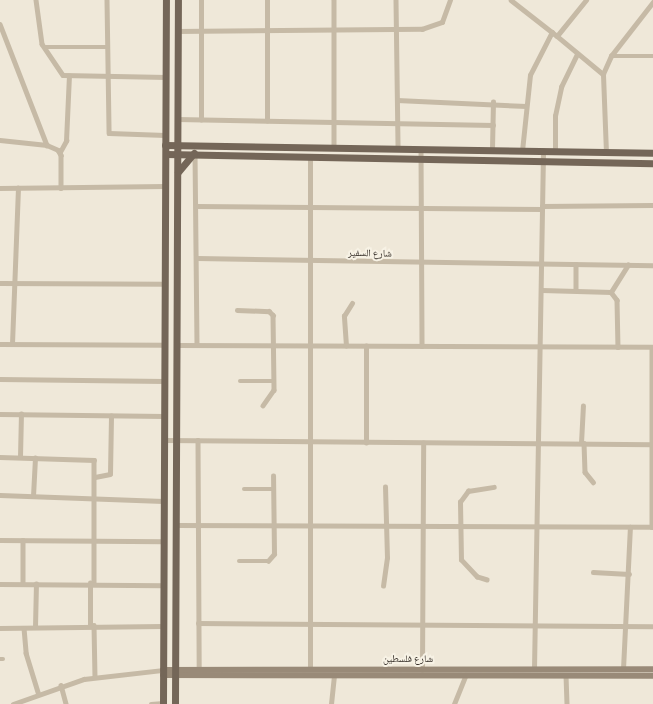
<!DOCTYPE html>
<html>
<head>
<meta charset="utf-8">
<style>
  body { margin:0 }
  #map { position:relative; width:653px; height:704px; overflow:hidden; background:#efe8d9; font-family:"PT Sans Narrow","Noto Naskh Arabic",sans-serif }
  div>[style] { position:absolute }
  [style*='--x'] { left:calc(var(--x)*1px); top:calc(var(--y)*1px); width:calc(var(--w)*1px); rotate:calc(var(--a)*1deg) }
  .street>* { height:4.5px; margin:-2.25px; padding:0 2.25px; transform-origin:2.25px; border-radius:2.25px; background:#c6baa6 }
  .secondary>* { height:6px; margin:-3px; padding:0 3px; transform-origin:3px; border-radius:3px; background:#998a78 }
  .primary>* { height:7px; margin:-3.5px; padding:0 3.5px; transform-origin:3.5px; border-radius:3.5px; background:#746658 }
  span { translate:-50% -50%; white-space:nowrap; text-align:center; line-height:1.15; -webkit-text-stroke:4px #f7f2e5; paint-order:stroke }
  .street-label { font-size:10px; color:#332c26 }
</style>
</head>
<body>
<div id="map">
  <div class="street">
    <div style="--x:36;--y:0;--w:44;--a:82.2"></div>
    <div style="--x:42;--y:44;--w:37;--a:56"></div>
    <div style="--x:63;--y:75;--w:103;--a:1.1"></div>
    <div style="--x:107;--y:0;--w:133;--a:89.1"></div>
    <div style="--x:109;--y:133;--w:56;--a:2"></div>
    <div style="--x:334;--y:0;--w:146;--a:90"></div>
    <div style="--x:396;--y:0;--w:149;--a:89.2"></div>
    <div style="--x:511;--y:0;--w:58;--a:38"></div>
    <div style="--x:557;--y:36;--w:46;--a:-51.1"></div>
    <div style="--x:0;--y:24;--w:130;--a:68.8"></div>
    <div style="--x:177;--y:31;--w:245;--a:-0.5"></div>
    <div style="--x:422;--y:29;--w:21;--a:-19"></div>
    <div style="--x:442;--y:22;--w:23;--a:-70"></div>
    <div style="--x:557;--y:36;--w:60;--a:39.6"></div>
    <div style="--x:45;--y:47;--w:63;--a:0"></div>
    <div style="--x:611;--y:56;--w:42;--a:0"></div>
    <div style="--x:397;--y:100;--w:129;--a:2.7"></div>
    <div style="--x:177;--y:119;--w:316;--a:1.1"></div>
    <div style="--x:201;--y:120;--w:120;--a:-90"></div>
    <div style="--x:267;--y:121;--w:121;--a:-90"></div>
    <div style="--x:0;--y:140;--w:47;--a:6.1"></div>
    <div style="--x:47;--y:145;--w:12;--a:24"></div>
    <div style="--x:58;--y:150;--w:6;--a:59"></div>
    <div style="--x:61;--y:155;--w:33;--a:90"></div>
    <div style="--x:421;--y:149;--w:197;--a:89.7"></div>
    <div style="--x:492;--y:149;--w:47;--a:-88.8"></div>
    <div style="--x:522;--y:151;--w:76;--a:-84"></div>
    <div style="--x:530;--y:75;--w:48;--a:-62.9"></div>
    <div style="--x:60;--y:152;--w:13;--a:-61"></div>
    <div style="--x:66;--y:141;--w:65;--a:-87.4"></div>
    <div style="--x:555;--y:152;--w:36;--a:-90"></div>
    <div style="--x:555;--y:116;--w:30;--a:-78"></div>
    <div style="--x:561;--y:87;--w:37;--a:-64"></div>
    <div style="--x:195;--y:153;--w:192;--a:89.4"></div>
    <div style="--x:606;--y:153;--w:79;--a:-92.2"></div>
    <div style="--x:603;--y:74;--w:20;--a:-66"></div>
    <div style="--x:611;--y:56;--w:68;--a:-52.1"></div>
    <div style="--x:0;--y:188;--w:165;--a:-0.7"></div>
    <div style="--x:196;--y:206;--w:346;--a:0.5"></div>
    <div style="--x:542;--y:206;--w:111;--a:-0.5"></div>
    <div style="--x:197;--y:258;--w:456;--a:0.9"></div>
    <div style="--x:576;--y:264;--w:26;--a:90"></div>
    <div style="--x:0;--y:283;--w:165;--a:0.3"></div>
    <div style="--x:542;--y:290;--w:69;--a:1.7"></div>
    <div style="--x:611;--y:292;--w:10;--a:53"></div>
    <div style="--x:617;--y:300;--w:47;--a:88.8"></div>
    <div style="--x:611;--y:292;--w:32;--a:-58"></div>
    <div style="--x:237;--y:310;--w:32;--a:2"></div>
    <div style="--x:269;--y:311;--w:6;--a:45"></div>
    <div style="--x:273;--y:315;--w:75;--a:89.2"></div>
    <div style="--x:274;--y:390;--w:19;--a:125"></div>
    <div style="--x:0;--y:344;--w:164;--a:0.3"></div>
    <div style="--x:12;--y:344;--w:156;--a:-87.8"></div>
    <div style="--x:176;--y:345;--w:477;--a:0.2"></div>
    <div style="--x:346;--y:346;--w:30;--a:-94"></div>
    <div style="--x:344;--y:316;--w:15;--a:-58"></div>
    <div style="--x:652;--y:347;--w:180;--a:90"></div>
    <div style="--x:0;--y:379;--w:164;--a:0.7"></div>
    <div style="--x:240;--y:381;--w:34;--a:0"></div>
    <div style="--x:0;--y:414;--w:164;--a:0.7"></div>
    <div style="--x:164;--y:440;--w:489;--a:0.5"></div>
    <div style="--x:198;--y:440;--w:229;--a:89.7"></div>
    <div style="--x:366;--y:443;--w:97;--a:-90"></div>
    <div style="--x:581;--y:443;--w:37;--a:-87"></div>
    <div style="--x:584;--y:443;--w:29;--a:88"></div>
    <div style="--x:585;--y:472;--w:13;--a:51"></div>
    <div style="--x:0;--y:457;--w:94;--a:1.8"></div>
    <div style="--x:94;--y:460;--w:123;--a:90"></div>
    <div style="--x:20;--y:457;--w:43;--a:-88.7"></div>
    <div style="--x:95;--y:477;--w:15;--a:-11"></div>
    <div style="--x:110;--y:474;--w:58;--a:-89"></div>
    <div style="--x:244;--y:489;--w:29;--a:0"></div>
    <div style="--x:0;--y:495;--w:163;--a:2.1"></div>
    <div style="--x:33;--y:496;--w:38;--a:-87"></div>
    <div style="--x:175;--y:525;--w:478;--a:0.2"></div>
    <div style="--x:0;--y:540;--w:163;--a:0.4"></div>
    <div style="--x:23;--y:540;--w:44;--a:90"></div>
    <div style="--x:239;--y:561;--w:29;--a:0"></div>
    <div style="--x:268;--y:561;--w:9;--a:-49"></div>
    <div style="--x:274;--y:554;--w:78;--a:-90.7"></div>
    <div style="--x:593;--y:572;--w:36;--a:3"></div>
    <div style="--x:487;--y:580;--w:10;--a:-163"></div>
    <div style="--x:477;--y:577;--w:23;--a:-133"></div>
    <div style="--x:461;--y:560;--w:58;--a:-91"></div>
    <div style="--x:460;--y:502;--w:14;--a:-54"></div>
    <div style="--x:468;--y:491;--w:26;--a:-9"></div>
    <div style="--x:0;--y:584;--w:163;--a:0.4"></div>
    <div style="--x:383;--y:586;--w:28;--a:-82"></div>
    <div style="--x:387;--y:558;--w:71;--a:-91.6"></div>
    <div style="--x:198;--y:623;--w:455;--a:0.4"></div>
    <div style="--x:90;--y:625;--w:42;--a:-90"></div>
    <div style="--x:94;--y:625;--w:52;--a:88.9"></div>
    <div style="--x:35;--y:627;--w:43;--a:-88.7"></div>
    <div style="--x:0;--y:628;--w:162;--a:-0.7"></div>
    <div style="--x:24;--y:628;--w:25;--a:85"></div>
    <div style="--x:26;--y:653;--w:41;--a:72.9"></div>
    <div style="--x:0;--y:659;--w:3;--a:0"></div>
    <div style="--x:310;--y:669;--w:512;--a:-90"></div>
    <div style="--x:534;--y:669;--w:518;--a:-89"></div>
    <div style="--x:623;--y:669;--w:142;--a:-87.2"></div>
    <div style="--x:422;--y:670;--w:227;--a:-89.7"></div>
    <div style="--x:566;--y:675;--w:29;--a:88"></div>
    <div style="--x:61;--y:685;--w:20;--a:75"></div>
    <div style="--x:13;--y:704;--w:75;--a:-19.4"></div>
    <div style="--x:84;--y:679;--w:80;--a:-6.5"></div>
    <div style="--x:151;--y:704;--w:12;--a:-5"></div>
    <div style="--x:331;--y:704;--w:28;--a:-84"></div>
    <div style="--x:454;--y:704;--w:31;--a:-68"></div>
  </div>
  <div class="secondary">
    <div style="--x:163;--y:670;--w:490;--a:-0.1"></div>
    <div style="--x:163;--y:675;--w:490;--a:0.1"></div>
  </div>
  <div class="primary">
    <div style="--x:165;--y:145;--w:488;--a:0.9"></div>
    <div style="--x:166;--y:154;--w:487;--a:1.1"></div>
    <div style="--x:178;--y:172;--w:25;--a:-50"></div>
    <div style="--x:163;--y:704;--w:704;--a:-89.76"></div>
    <div style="--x:175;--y:704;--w:704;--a:-89.76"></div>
  </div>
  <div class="street-label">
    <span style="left:370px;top:253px;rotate:1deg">شارع السفير</span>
    <span style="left:408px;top:659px">شارع فلسطين</span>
  </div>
</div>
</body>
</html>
